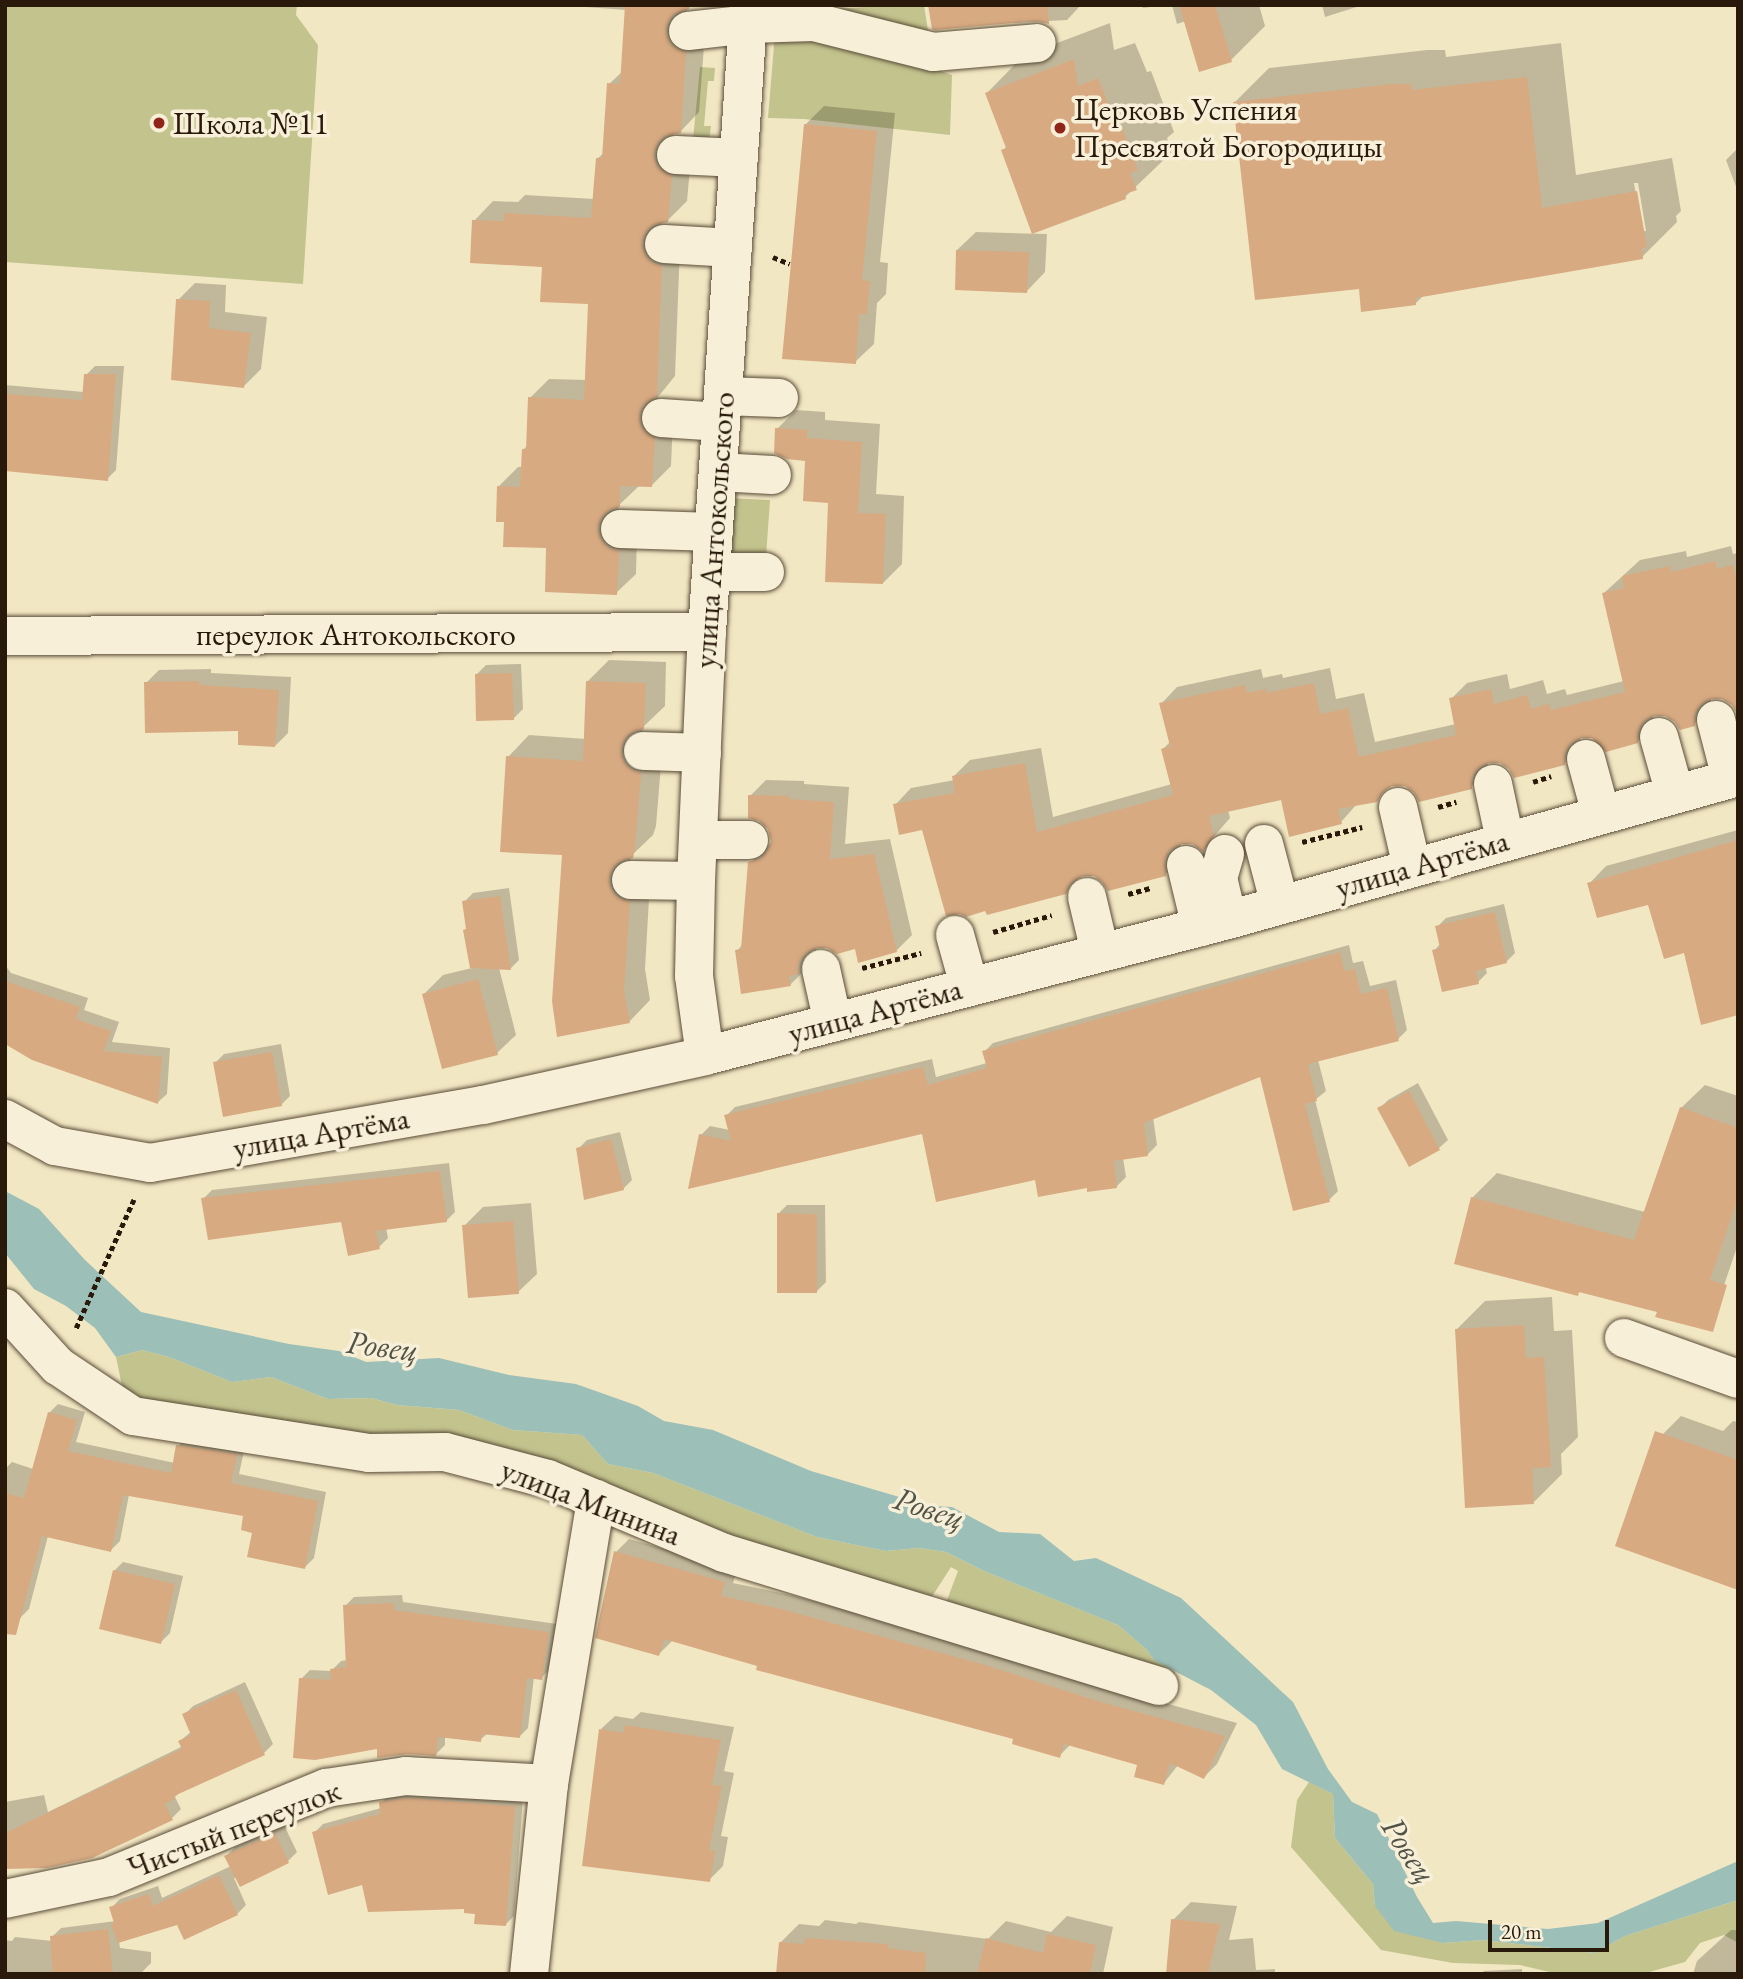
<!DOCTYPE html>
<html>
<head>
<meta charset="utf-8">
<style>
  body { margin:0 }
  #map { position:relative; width:1743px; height:1979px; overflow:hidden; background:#f2e7c3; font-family:"EB Garamond",serif }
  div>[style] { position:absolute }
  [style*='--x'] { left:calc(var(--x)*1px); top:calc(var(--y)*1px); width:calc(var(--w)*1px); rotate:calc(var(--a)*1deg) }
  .green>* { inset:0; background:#c3c38e }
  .water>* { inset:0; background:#9cbfb8 }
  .shadow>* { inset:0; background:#0003 }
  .building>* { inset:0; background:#d7aa82 }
  .path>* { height:4.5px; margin-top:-2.25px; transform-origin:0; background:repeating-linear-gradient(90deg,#28190a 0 5px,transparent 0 8.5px) }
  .roads { filter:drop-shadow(0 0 2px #5a4c38) drop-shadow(0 0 2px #5a4c38) }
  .minor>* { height:38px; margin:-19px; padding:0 19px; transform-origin:19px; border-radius:19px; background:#f7efd8 }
  .dots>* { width:19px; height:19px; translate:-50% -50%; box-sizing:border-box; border:4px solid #f7efd8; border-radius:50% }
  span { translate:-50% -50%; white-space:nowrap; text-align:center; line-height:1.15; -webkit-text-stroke:7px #f7efd8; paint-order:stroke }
  .poi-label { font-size:32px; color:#28190a }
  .left { translate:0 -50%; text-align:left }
  .street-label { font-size:32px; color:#28190a }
  .water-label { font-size:33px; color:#515347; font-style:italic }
  .frame { position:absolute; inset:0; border:7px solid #28190a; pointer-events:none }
  .scale { position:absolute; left:1488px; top:1920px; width:121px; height:32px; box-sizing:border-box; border:4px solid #28190a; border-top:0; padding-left:9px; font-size:21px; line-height:24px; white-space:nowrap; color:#28190a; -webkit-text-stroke:5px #f7efd8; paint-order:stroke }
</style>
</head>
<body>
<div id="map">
  <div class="green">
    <div style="clip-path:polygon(5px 5px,297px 5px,296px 15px,318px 45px,303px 284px,5px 262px)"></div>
    <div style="clip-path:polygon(891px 5px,924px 5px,930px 43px,822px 10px)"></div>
    <div style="clip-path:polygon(775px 33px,894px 54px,952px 75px,950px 135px,804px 119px,768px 118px)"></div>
    <div style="clip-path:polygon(700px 67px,715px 68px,714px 81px,708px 81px,704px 126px,711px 126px,709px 141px,693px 140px)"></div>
    <div style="clip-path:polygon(726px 498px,770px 500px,766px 557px,722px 555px)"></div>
    <div style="clip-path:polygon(142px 1350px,169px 1357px,232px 1382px,271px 1377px,328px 1399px,371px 1398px,397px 1405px,459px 1410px,513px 1430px,582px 1435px,608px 1464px,653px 1473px,817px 1537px,886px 1551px,919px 1548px,946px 1552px,984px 1571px,1118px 1625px,1146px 1649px,1155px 1661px,1175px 1672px,1173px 1685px,944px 1608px,958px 1571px,951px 1567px,926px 1606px,375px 1441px,139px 1402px,123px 1391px,116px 1357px)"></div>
    <div style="clip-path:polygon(1309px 1782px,1333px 1794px,1335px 1838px,1373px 1884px,1375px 1906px,1443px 1943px,1483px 1940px,1595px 1953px,1625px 1936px,1738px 1900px,1738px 1943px,1724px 1935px,1700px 1943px,1685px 1962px,1642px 1974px,1558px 1974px,1520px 1965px,1453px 1963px,1381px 1950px,1291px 1847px,1297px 1800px)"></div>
  </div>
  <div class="water">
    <div style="clip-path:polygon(5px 1191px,39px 1209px,85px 1260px,141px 1312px,289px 1344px,339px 1351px,366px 1362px,439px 1358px,509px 1375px,576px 1384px,638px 1406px,664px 1421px,713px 1430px,811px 1471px,930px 1506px,952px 1507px,999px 1532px,1040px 1534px,1074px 1561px,1096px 1558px,1181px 1598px,1293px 1702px,1328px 1769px,1352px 1802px,1377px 1814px,1417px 1897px,1433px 1923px,1456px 1921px,1548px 1929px,1598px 1923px,1738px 1861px,1738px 1900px,1625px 1936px,1595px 1953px,1483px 1940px,1443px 1943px,1394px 1931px,1375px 1906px,1373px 1884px,1335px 1838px,1333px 1794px,1282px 1769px,1256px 1725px,1211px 1690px,1155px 1661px,1146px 1649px,1118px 1625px,984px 1571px,946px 1552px,919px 1548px,886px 1551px,817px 1537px,653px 1473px,608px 1464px,582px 1435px,513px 1430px,459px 1410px,397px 1405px,371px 1398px,328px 1399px,271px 1377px,232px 1382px,169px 1357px,142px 1350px,116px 1357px,95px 1328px,66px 1306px,34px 1289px,5px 1253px)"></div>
  </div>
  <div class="shadow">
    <div style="clip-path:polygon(559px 5px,691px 5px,685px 13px,705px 33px,699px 112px,680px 132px,673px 133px,676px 146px,691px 157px,687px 201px,667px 221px,661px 222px,664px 235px,680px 246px,675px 376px,658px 397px,661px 409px,673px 419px,671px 466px,651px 486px,639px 486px,618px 506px,620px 520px,637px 532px,636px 574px,616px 593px,506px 520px,499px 486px,518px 467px,523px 467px,523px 450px,528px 445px,530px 398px,549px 379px,587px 380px,590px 302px,543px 265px,474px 221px,493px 201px,518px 202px,525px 195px,594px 199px,598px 158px,605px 152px,609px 84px,623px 71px,626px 10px)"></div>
    <div style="clip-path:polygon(930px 5px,1081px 5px,1067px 20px,933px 27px)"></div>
    <div style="clip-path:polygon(1142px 5px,1165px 5px,1143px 8px)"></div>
    <div style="clip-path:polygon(1172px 5px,1259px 5px,1265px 26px,1231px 60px,1200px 69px,1186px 21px,1177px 24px)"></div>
    <div style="clip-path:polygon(1322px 5px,1363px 5px,1325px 17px)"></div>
    <div style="clip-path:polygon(1110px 23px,1114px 50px,1135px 43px,1147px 72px,1151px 71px,1174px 132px,1167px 138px,1172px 152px,1125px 197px,1003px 151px,1007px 146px,987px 93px,1023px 56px)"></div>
    <div style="clip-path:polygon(evenodd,1561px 43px,1576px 175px,1672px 158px,1681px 211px,1676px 216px,1677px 222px,1642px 257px,1424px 295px,1415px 304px,1360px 287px,1235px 102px,1269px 68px,1427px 50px,1445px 50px,1446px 57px,1561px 43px,1634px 183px,1638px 183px,1646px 231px,1642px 231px,1634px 183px)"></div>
    <div style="clip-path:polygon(824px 106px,895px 113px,880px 262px,888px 263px,886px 294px,877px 303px,874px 344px,855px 362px,806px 124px)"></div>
    <div style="clip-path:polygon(1738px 148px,1738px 192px,1726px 160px)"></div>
    <div style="clip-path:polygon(976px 232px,1047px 234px,1045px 272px,1027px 291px,957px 250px)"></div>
    <div style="clip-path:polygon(195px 283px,226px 285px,225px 312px,267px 317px,261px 369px,244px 386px,178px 300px)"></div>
    <div style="clip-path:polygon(95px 366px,124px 366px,116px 470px,107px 479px,5px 469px,5px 385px,84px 392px,86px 375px)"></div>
    <div style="clip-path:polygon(796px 410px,825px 412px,825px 420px,880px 424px,876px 494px,904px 496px,902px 564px,883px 583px,807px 459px,777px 429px)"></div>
    <div style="clip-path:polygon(1731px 546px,1733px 554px,1738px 553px,1738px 712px,1733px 704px,1723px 697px,1711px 697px,1711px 708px,1694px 724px,1666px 714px,1653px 714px,1654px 725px,1637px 742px,1580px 736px,1581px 747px,1564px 764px,1510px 768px,1501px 762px,1488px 761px,1487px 771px,1471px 787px,1416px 791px,1406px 785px,1392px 784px,1376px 800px,1357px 804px,1341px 822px,1282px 798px,1228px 810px,1230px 818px,1203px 849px,1192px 842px,1180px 842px,1182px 858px,1165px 875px,1104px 880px,1094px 875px,1082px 875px,1065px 892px,923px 827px,895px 805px,911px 788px,955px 780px,954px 776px,970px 760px,1041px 748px,1053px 817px,1172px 784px,1163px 749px,1171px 741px,1161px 704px,1177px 687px,1261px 669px,1263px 678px,1282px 674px,1283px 678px,1330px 668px,1336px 699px,1364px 693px,1375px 742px,1456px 724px,1451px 699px,1467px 683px,1507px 674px,1510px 689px,1543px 680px,1547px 694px,1565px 689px,1567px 695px,1624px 681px,1604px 593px,1640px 560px,1686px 551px,1687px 557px)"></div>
    <div style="clip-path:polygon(609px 660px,666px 662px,665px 706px,642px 728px,645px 740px,662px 752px,656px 826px,653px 835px,630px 857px,633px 870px,650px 881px,645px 969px,650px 1000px,629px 1022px,564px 854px,508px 757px,529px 735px,586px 739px,587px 682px)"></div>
    <div style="clip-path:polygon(521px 664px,523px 709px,514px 718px,477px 674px,486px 665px)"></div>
    <div style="clip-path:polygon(211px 669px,211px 673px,291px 677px,288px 733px,275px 746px,146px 683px,159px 670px)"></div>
    <div style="clip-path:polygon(766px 780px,804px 781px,804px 784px,849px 787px,845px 844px,890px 839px,912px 935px,896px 951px,818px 946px,806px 969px,790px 985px,737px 951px,743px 944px,750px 863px,773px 841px,769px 828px,750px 796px)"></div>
    <div style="clip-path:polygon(1738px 830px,1738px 998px,1686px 951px,1649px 903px,1589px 884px,1606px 866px)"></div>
    <div style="clip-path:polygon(509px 888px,519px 960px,510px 969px,499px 968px,516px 1035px,497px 1053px,424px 994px,443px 975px,472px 968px,465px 930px,467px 928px,464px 902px,473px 893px)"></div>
    <div style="clip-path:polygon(1504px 904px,1515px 953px,1506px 962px,1485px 966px,1487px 973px,1478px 982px,1434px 951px,1441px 943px,1437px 927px,1446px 918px)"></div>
    <div style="clip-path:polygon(1349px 945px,1353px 963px,1363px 961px,1370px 986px,1396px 980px,1407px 1030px,1398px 1039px,1318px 1060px,1326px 1091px,1315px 1100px,1338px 1191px,1329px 1200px,1261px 1075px,1153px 1117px,1157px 1145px,1148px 1154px,1123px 1158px,1126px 1177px,1117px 1186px,1088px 1186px,1036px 1178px,923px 1132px,690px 1187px,701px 1135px,710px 1126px,730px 1130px,726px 1116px,735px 1107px,932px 1059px,936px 1077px,987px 1063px,984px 1052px,993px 1043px)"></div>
    <div style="clip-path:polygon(5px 965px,11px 973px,88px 998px,84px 1010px,119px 1022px,112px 1042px,170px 1048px,167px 1094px,158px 1102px,5px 1042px)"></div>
    <div style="clip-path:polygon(281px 1044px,290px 1096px,281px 1105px,215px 1063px,224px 1054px)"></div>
    <div style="clip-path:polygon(1418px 1083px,1448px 1140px,1439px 1148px,1409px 1165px,1379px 1109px,1388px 1100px)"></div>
    <div style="clip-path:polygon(1705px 1085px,1738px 1096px,1738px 1163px,1681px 1108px)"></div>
    <div style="clip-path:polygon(620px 1132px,632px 1180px,623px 1189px,578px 1149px,587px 1140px)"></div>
    <div style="clip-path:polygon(449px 1163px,455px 1212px,446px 1221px,386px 1228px,388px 1238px,379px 1247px,343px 1220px,203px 1199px,212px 1190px)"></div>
    <div style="clip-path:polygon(1497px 1173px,1645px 1212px,1738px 1186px,1738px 1244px,1719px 1300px,1659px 1311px,1581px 1291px,1577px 1294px,1472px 1198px)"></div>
    <div style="clip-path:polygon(531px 1203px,537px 1274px,518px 1292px,464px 1226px,483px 1207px)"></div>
    <div style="clip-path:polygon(787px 1205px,825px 1205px,826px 1282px,817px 1291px,778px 1214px)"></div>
    <div style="clip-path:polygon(1552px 1297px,1554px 1331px,1572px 1330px,1578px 1437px,1561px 1454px,1562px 1474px,1534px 1502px,1457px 1329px,1485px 1301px)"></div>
    <div style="clip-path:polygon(58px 1404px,85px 1412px,76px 1442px,175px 1463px,178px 1446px,187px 1437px,245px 1446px,239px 1474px,326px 1492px,314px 1558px,305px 1567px,254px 1531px,245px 1514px,129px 1495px,120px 1541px,111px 1550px,48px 1536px,29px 1609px,20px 1618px,5px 1614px,5px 1469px,12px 1462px,33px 1469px,49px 1413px)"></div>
    <div style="clip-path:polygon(1681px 1416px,1723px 1431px,1733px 1421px,1738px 1422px,1738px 1588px,1653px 1444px)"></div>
    <div style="clip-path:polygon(629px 1539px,737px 1569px,733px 1583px,795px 1596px,999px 1652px,1114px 1689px,1237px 1723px,1217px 1764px,1204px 1777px,1178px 1765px,1164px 1783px,1140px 1764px,1071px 1744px,1059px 1756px,1016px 1738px,673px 1640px,659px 1654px,616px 1552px)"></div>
    <div style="clip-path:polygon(123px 1562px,183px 1576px,170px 1633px,161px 1642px,114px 1571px)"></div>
    <div style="clip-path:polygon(402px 1595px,403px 1602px,557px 1624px,550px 1669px,541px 1678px,534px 1677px,528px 1728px,519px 1737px,488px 1733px,480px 1740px,445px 1736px,445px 1745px,436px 1754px,379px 1747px,301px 1679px,310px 1670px,331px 1671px,341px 1661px,348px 1660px,345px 1606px,354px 1597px)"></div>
    <div style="clip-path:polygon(245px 1682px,273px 1744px,264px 1753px,181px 1791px,175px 1797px,181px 1809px,172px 1818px,92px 1857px,5px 1867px,5px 1802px,44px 1795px,48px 1812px,183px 1746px,180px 1741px,192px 1731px,184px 1715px,193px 1706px)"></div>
    <div style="clip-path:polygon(641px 1712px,734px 1727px,724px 1771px,734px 1773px,721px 1836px,728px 1837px,723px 1866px,709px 1880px,601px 1729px,615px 1716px,633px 1719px)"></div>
    <div style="clip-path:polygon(390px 1794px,523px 1798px,514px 1916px,505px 1925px,466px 1907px,364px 1883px,314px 1833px,323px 1824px,381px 1808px,381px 1803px)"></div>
    <div style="clip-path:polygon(284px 1825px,297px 1852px,288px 1861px,234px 1878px,246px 1905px,237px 1914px,185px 1938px,178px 1923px,119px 1941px,120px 1948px,151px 1952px,151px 1963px,142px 1972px,5px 1974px,5px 1940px,12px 1941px,15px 1937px,52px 1941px,52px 1937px,61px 1928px,116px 1921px,111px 1908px,120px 1899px,158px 1886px,162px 1898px,231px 1866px,226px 1856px,235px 1847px)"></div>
    <div style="clip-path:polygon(1191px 1902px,1237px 1906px,1229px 1940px,1253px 1938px,1256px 1970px,1275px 1969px,1275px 1974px,1168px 1974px,1173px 1920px)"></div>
    <div style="clip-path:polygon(1067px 1916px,1113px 1927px,1103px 1974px,777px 1974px,781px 1942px,799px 1924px,819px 1926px,825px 1920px,856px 1924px,859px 1922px,988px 1939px,1006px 1921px,1051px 1932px)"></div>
    <div style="clip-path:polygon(1731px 1930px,1738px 1930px,1738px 1974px,1693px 1974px,1697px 1961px)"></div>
    <div style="clip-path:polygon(1522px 1969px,1522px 1974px,1481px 1974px,1484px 1971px)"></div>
  </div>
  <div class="building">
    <div style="clip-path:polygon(625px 5px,690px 5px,689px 9px,674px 14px,668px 22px,666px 33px,671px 45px,686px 52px,681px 133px,665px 136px,658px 143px,654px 153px,657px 166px,672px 176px,668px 222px,654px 225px,645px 233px,642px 242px,645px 254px,651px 262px,662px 266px,657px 397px,643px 405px,639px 417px,642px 428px,655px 438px,652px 487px,620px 486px,620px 507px,609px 510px,601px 518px,598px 529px,601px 540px,609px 548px,619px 551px,617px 595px,545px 592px,546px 548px,503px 547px,504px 522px,496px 522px,497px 486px,520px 487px,522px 449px,526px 449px,528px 397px,584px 400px,588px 304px,540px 302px,542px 267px,470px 263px,472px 220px,504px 221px,504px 213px,591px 218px,596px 158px,602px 158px,607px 83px,620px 84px)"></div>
    <div style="clip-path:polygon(928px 5px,1048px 5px,1049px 24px,1035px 21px,935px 30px,932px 29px)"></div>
    <div style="clip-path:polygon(1179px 5px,1215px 5px,1232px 62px,1199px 72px)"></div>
    <div style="clip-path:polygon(1074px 59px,1078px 86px,1098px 78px,1110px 108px,1114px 106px,1138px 170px,1130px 173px,1137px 190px,1125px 194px,1126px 199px,1032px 234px,1001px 150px,1006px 148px,985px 93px)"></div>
    <div style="clip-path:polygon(1527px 77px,1542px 208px,1637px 191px,1647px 247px,1642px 248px,1643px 259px,1416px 298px,1416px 305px,1361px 312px,1359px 289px,1255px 300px,1233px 102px,1392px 84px,1411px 84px,1412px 90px)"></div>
    <div style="clip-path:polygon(804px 124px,877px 131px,862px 280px,870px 281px,867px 314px,859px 314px,856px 364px,782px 359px)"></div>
    <div style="clip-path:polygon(956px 250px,1029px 252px,1027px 293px,955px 290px)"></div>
    <div style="clip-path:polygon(176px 299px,210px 301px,209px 328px,251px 333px,244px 388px,171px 380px)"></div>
    <div style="clip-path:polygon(84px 374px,116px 374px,108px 481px,5px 471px,5px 394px,82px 400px)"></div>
    <div style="clip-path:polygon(775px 428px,807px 430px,807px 438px,862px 442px,858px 513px,886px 514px,883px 584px,825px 582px,828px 503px,803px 501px,805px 461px,787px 459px,774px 453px)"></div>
    <div style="clip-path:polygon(1715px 561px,1717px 569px,1733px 565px,1738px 585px,1738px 715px,1732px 705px,1722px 699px,1710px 699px,1700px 705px,1695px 714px,1695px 726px,1680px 730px,1675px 722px,1665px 716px,1654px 716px,1643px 722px,1638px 732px,1638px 743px,1606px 752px,1592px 738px,1581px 738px,1570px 744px,1565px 754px,1565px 765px,1514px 778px,1509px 769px,1500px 763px,1488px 763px,1478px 768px,1472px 777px,1472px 789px,1419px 802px,1414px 793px,1405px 786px,1392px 786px,1383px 792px,1377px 802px,1338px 809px,1342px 824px,1289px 837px,1281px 800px,1209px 816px,1214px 836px,1203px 852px,1192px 844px,1182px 844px,1171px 849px,1165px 859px,1166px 876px,1108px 891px,1102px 882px,1094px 876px,1083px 876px,1072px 882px,1066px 894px,987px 915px,985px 911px,966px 917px,960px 914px,946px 916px,922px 830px,899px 835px,893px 804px,955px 793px,952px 776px,1025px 763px,1037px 832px,1173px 795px,1161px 749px,1170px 746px,1159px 703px,1245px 685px,1247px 693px,1266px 689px,1267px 693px,1314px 683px,1320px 714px,1348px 708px,1359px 757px,1456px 735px,1449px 698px,1491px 689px,1494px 704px,1527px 695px,1531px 709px,1549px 704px,1551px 710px,1625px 692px,1602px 593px,1624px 588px,1622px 576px,1670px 566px,1671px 572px)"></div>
    <div style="clip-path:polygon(512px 673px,514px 720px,476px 721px,475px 674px)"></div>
    <div style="clip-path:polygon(199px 681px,199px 685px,279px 690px,275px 747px,238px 745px,238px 731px,145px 733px,144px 682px)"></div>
    <div style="clip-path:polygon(586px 681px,646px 683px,644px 729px,632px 732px,625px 739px,621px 750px,624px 762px,631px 769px,641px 773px,635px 849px,633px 858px,621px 861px,613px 868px,609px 879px,612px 891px,619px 898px,630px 902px,624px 991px,630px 1023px,557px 1037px,552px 1001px,562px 855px,500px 852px,506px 756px,583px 761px)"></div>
    <div style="clip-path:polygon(748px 795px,789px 796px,789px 799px,834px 802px,830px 859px,874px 854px,897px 952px,858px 963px,855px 949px,837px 954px,827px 948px,816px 948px,806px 953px,798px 964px,799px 974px,789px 976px,791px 986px,741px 994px,735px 950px,741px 949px,748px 862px,760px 859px,768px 850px,771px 841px,768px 829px,759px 821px,748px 818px)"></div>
    <div style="clip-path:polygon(1738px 840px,1738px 1015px,1701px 1025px,1684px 953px,1664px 959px,1648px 905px,1597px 918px,1587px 883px)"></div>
    <div style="clip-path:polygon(500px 896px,511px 970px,470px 968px,463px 930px,466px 929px,462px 901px)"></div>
    <div style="clip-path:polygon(1495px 912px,1507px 963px,1476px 971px,1479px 984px,1442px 992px,1432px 950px,1440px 948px,1435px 926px)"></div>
    <div style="clip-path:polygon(1340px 952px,1344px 971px,1355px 969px,1361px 994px,1387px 988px,1399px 1041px,1308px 1064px,1317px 1101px,1305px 1104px,1330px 1202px,1293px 1211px,1260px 1077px,1144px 1123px,1148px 1156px,1114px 1161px,1117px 1188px,1087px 1192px,1087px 1188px,1038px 1197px,1035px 1180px,936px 1202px,922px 1134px,688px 1189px,699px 1134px,731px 1141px,724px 1115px,923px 1067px,928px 1085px,987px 1068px,982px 1051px)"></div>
    <div style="clip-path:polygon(478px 979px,498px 1055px,442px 1069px,422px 994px)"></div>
    <div style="clip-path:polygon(5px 981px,80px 1007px,76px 1019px,111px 1031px,104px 1051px,162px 1057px,158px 1104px,32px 1060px,5px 1044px)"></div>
    <div style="clip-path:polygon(272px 1052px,282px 1106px,223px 1117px,213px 1062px)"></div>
    <div style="clip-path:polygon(1409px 1091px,1440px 1150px,1409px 1167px,1377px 1108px)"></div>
    <div style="clip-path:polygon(1680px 1107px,1738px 1128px,1738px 1198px,1710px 1280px,1727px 1285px,1713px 1332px,1655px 1317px,1657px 1312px,1579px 1292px,1578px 1296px,1454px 1264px,1471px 1197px,1634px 1240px)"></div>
    <div style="clip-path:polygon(611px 1139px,624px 1190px,584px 1200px,576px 1148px)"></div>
    <div style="clip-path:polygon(440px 1171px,447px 1222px,376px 1231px,380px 1249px,348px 1256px,341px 1222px,208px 1240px,201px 1198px)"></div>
    <div style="clip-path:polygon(777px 1213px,817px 1214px,817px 1293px,777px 1293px)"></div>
    <div style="clip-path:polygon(513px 1221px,519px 1294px,468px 1298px,462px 1225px)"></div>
    <div style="clip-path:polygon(1524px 1325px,1526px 1358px,1544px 1357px,1551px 1467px,1532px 1468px,1534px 1504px,1465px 1508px,1455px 1329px)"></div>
    <div style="clip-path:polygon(48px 1412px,77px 1420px,68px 1451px,171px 1473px,176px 1445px,237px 1454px,231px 1483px,318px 1501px,305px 1569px,247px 1557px,252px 1533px,241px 1530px,243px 1516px,123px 1495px,111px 1552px,42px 1536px,16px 1635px,5px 1634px,5px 1493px,24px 1498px)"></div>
    <div style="clip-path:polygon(1655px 1431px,1738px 1460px,1738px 1590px,1615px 1546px)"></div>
    <div style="clip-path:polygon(614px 1551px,725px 1582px,721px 1596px,781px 1609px,985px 1665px,1101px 1702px,1225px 1736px,1204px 1779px,1170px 1763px,1164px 1785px,1134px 1777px,1137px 1765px,1064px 1744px,1060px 1758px,1012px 1744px,1013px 1739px,756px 1670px,757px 1666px,664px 1639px,659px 1656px,595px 1638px)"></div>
    <div style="clip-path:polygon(113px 1570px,175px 1584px,161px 1644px,99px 1629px)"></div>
    <div style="clip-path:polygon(394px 1603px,394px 1610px,549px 1632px,542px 1680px,527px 1678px,520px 1738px,482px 1734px,481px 1742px,438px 1737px,436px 1756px,407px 1754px,377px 1758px,377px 1749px,315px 1760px,293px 1758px,299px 1678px,331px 1680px,330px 1669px,346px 1667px,343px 1605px)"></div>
    <div style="clip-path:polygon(236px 1690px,265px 1755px,174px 1796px,175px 1799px,165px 1804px,173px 1820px,92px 1858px,47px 1868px,5px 1869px,5px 1833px,182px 1749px,178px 1741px,191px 1735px,182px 1714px)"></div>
    <div style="clip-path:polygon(625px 1725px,721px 1740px,712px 1785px,722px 1786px,709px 1850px,715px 1851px,710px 1882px,582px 1866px,599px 1729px,623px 1733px)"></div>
    <div style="clip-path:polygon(407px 1798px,515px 1806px,506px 1926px,474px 1924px,475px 1914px,464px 1913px,464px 1909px,368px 1912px,362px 1885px,328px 1895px,312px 1832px,380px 1814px,379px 1802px)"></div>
    <div style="clip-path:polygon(275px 1833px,289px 1863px,240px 1887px,224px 1856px)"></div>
    <div style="clip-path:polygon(219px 1875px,238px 1915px,184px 1940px,177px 1925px,118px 1943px,111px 1925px,114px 1923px,109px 1907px,149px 1894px,153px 1906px)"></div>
    <div style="clip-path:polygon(1171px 1919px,1220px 1924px,1208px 1974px,1166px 1974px)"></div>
    <div style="clip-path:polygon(108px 1929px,113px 1974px,53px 1974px,50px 1936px)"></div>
    <div style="clip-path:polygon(1047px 1934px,1096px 1945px,1090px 1974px,977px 1974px,986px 1938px,1043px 1953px)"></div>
    <div style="clip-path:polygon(805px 1938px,888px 1944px,888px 1948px,926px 1953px,925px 1974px,776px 1974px,779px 1942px,804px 1944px)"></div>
  </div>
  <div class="path">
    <div style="--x:773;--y:257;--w:18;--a:22"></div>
    <div style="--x:1533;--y:782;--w:19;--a:-18"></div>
    <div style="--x:1438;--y:807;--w:19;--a:-16"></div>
    <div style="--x:1302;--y:842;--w:62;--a:-14"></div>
    <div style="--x:1128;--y:894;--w:23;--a:-15"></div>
    <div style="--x:993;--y:932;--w:61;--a:-16.1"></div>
    <div style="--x:862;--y:968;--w:61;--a:-14.3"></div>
    <div style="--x:76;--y:1328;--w:141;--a:-65.8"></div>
  </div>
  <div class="roads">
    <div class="minor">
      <div style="--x:688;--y:31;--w:61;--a:-6.5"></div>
      <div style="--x:749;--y:24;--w:65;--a:-1.8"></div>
      <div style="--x:814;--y:22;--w:123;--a:14.1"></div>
      <div style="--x:933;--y:52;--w:104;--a:-4.9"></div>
      <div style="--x:676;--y:155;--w:63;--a:2.7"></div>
      <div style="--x:664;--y:244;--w:69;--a:3.3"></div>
      <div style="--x:723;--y:396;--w:56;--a:2"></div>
      <div style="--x:661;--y:418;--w:60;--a:3.8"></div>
      <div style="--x:718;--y:472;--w:54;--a:3.2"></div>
      <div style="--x:620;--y:529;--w:94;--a:1.8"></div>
      <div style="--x:711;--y:572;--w:54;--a:0"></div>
      <div style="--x:5;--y:636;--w:702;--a:-0.33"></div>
      <div style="--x:1716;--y:720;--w:60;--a:75.5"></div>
      <div style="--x:1659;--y:737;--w:59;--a:74.3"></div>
      <div style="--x:643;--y:751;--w:59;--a:1.9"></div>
      <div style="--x:1586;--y:759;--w:57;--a:74.7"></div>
      <div style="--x:1493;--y:784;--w:57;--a:77.9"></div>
      <div style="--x:1398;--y:807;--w:62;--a:76.9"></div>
      <div style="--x:698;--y:840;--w:51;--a:0"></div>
      <div style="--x:1264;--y:844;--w:63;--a:75.3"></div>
      <div style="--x:1225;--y:854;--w:25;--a:106"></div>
      <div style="--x:1218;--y:878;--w:43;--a:76.6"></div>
      <div style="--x:1186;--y:865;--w:64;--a:76.4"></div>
      <div style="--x:631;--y:880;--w:65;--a:0.9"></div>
      <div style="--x:1087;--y:897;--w:57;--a:76.7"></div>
      <div style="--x:955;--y:935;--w:52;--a:74.4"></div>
      <div style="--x:821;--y:969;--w:55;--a:77.5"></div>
      <div style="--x:705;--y:1056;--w:81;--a:-97.8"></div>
      <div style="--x:694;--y:976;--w:95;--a:-88.8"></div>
      <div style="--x:696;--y:881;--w:249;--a:-87.5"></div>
      <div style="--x:707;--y:632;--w:628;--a:-86.17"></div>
      <div style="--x:5;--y:1119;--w:57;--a:28.4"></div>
      <div style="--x:55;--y:1146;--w:97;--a:10.1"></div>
      <div style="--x:150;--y:1163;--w:338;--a:-9.9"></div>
      <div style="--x:483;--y:1105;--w:227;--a:-12.4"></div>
      <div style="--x:705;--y:1056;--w:540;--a:-14.58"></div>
      <div style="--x:1228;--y:920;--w:530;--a:-15.66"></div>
      <div style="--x:5;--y:1308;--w:79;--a:47.6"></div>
      <div style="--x:58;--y:1366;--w:90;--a:33.7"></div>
      <div style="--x:133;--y:1416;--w:239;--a:8.9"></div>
      <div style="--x:369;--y:1453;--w:76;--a:-0.8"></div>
      <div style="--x:445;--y:1452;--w:106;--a:14.7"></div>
      <div style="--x:548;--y:1479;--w:191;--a:22.8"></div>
      <div style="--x:724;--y:1553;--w:455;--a:17"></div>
      <div style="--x:1624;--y:1338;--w:121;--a:19.8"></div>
      <div style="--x:5;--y:1899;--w:106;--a:-11.9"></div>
      <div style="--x:109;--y:1877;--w:235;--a:-22.3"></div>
      <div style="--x:326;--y:1788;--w:81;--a:-8.5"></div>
      <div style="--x:406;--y:1776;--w:143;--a:3.2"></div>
      <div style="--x:529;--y:1974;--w:191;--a:-84"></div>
      <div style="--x:549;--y:1784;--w:289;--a:-80.6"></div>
    </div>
  </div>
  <div class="dots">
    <div style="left:159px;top:123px;background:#8f2418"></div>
    <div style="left:1060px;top:128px;background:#8f2418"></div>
  </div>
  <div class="poi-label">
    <span class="left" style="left:1074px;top:128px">Церковь Успения<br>Пресвятой Богородицы</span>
    <span class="left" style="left:173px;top:123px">Школа №11</span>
  </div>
  <div class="street-label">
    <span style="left:714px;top:530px;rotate:-86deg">улица Антокольского</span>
    <span style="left:356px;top:634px">переулок Антокольского</span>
    <span style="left:1422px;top:864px;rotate:-16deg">улица Артёма</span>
    <span style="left:875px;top:1011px;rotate:-15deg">улица Артёма</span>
    <span style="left:321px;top:1133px;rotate:-10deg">улица Артёма</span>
    <span style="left:591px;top:1502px;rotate:21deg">улица Минина</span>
    <span style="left:234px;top:1829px;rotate:-21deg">Чистый переулок</span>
  </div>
  <div class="water-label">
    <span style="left:382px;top:1346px;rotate:7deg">Ровец</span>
    <span style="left:929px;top:1508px;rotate:18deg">Ровец</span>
    <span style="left:1409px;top:1850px;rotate:57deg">Ровец</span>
  </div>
  <div class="frame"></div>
  <div class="scale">20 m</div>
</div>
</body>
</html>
